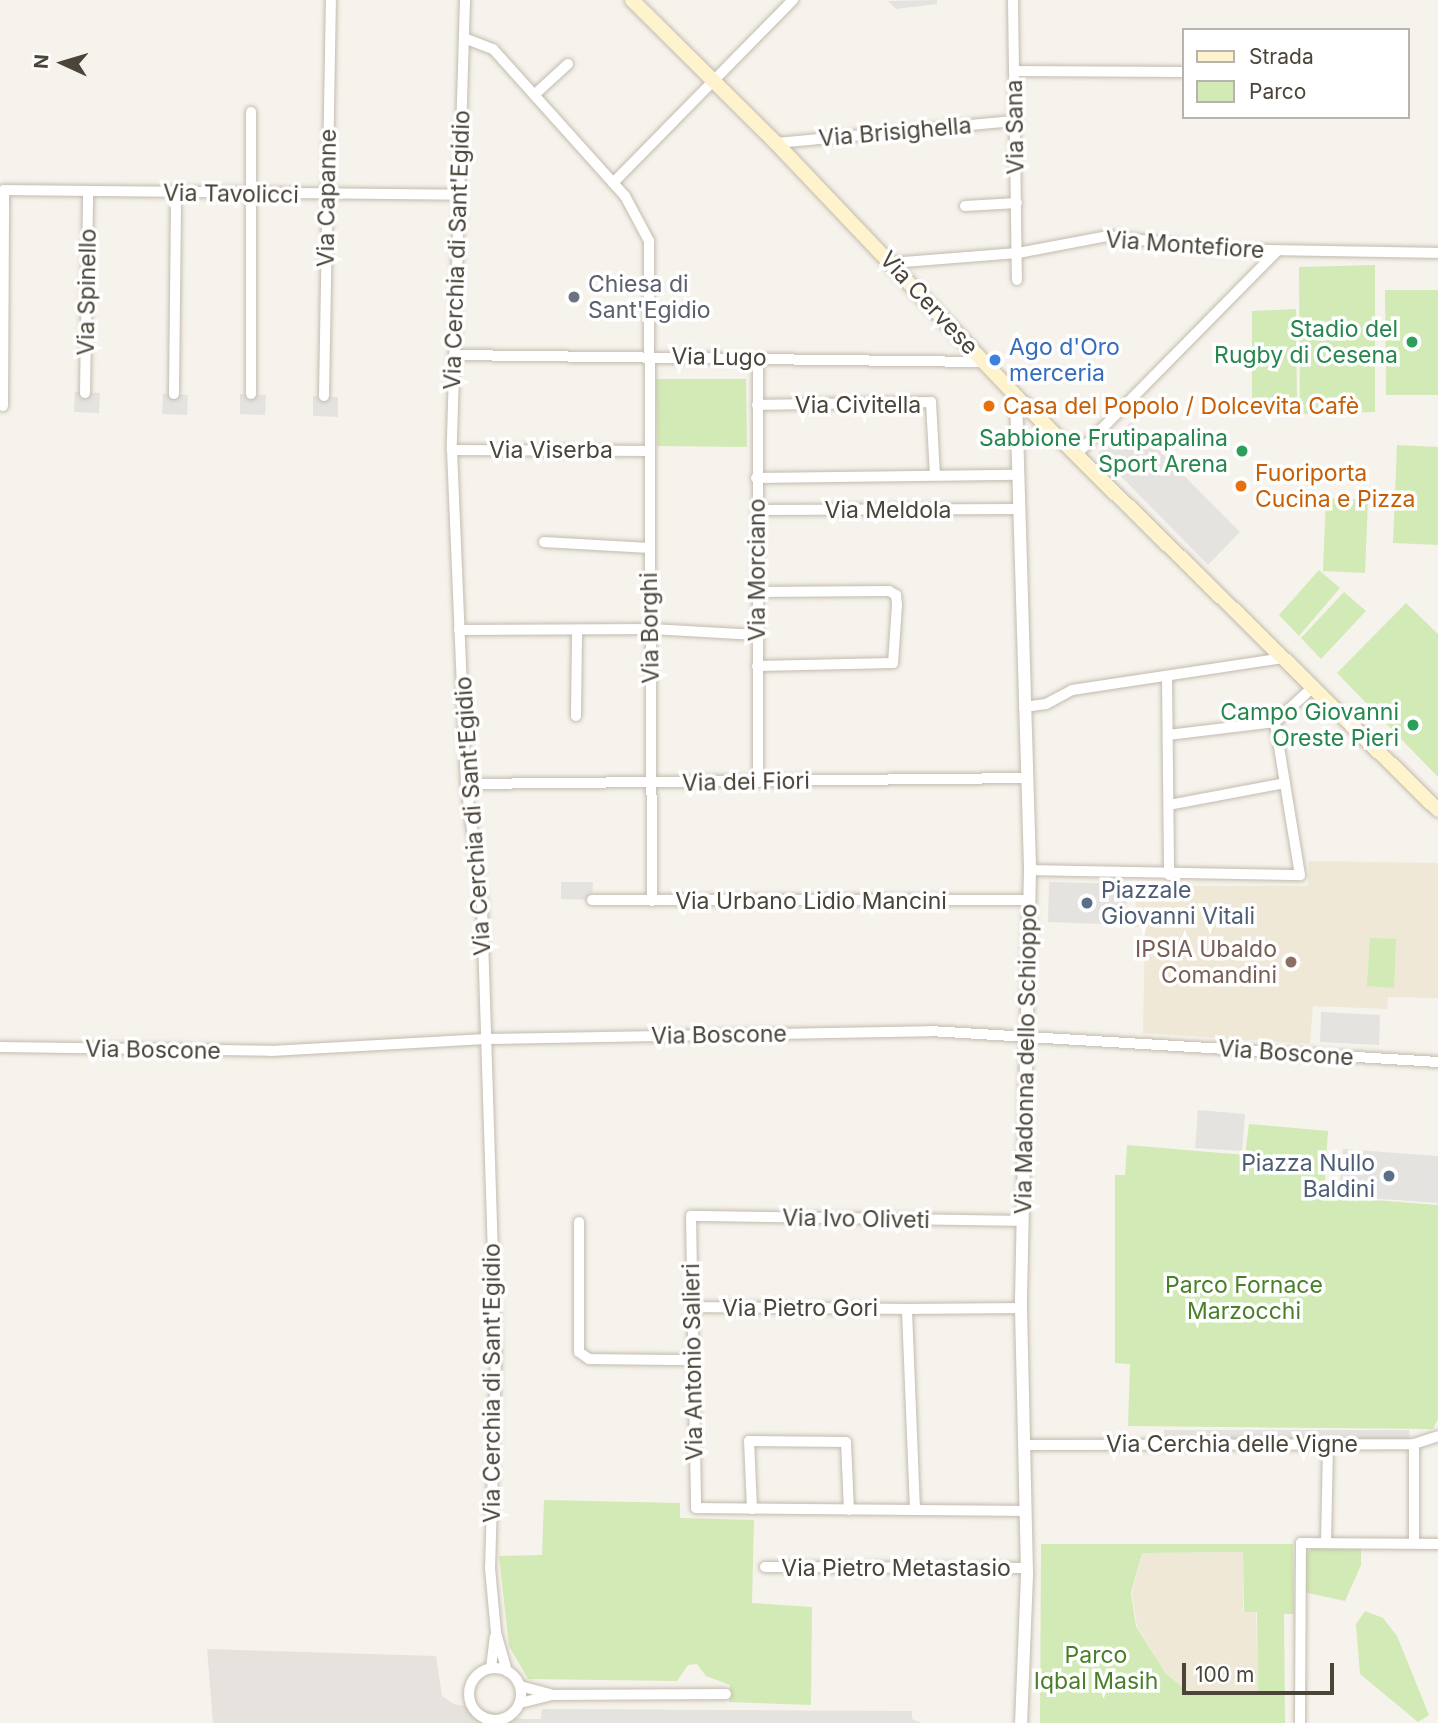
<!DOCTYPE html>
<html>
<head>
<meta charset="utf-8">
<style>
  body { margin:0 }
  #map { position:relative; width:1438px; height:1723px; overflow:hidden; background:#f6f3ec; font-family:Inter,sans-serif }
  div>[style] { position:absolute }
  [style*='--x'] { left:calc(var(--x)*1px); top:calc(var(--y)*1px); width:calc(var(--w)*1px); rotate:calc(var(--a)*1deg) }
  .industrial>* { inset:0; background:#e6e2dd }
  .education>* { inset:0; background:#efe8d6 }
  .green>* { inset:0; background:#d2eab5 }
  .parking>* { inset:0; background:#e5e3e0 }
  .roads { filter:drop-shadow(0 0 2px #c2bbae) drop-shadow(0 0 2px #c2bbae) }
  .minor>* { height:10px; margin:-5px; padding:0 5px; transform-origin:5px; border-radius:5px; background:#fff }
  .minor>.ring { margin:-5px; padding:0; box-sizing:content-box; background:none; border:10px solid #fff; border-radius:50% }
  .tertiary>* { height:12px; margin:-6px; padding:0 6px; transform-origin:6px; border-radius:6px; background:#fff }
  .secondary>* { height:14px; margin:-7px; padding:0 7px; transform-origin:7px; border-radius:7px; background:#fff3cd }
  .dots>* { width:19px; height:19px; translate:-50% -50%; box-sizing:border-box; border:4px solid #fff; border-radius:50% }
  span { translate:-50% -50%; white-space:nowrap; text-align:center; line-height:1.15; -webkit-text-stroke:7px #fff; paint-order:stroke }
  .street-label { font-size:23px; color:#4b4439 }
  .worship-label { font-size:23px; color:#5b616d }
  .left { translate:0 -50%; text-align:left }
  .leisure-label { font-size:23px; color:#27864d }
  .right { translate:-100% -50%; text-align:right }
  .shop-label { font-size:23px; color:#366cbe }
  .food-label { font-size:23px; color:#c56008 }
  .service-label { font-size:23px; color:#4e5e75 }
  .education-label { font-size:23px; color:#785e54 }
  .park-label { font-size:23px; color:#4a7f2a }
  .legend { position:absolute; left:1182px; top:28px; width:228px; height:91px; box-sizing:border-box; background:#fff; border:2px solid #b7b4b0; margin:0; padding:9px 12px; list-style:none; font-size:21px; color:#4b4439 }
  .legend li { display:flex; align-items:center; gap:14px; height:35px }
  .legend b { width:35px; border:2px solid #b7b4b0 }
  .north { position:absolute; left:28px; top:28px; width:70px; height:70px; -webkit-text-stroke:5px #fff; paint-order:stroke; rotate:274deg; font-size:19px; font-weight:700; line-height:28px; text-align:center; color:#4b4439 }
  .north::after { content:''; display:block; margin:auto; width:24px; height:32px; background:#4b4439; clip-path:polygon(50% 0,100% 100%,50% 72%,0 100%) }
  .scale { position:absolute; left:1182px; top:1663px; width:152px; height:32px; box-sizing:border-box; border:4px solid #4b4439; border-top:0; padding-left:9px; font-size:21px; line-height:24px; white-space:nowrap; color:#4b4439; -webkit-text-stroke:5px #fff; paint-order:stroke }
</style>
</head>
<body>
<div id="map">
  <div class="industrial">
    <div style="clip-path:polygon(207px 1649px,436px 1656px,442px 1696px,454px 1704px,522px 1719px,541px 1719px,542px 1709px,912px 1711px,912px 1719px,921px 1723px,213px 1723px)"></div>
  </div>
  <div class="education">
    <div style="clip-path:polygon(1309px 861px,1438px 863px,1438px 998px,1388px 997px,1387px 1009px,1313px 1006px,1310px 1044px,1143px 1033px,1145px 928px,1134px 927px,1137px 886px,1308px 886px)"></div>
    <div style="clip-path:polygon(1243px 1552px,1243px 1612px,1256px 1612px,1258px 1693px,1191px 1692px,1166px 1674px,1137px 1626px,1132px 1593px,1142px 1553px)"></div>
  </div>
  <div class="green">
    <div style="clip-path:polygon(1375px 265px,1375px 412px,1300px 414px,1299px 267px)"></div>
    <div style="clip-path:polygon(1385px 290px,1438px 290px,1438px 395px,1386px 395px)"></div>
    <div style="clip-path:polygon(1296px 309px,1297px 410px,1252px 412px,1252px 311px)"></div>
    <div style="clip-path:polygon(656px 379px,746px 379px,747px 447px,657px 446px)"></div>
    <div style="clip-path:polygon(1397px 445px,1438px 447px,1438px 545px,1393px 543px)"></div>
    <div style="clip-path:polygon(1326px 498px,1368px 500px,1365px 573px,1323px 571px)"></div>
    <div style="clip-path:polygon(1319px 570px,1340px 588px,1299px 636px,1279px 615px)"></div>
    <div style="clip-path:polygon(1344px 592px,1366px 611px,1321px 659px,1301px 638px)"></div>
    <div style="clip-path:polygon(1406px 603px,1438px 634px,1438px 777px,1337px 673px)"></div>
    <div style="clip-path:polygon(1370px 938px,1396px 939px,1394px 988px,1367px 986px)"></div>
    <div style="clip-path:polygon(1249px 1124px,1328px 1131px,1324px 1196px,1438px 1205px,1438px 1419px,1433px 1429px,1128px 1426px,1130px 1364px,1115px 1363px,1115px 1175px,1125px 1175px,1127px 1145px,1245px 1155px)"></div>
    <div style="clip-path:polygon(544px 1500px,680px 1503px,680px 1518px,754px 1520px,752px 1603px,812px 1607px,811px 1705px,729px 1702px,730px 1685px,706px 1676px,697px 1664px,688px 1665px,677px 1681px,528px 1679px,509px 1646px,499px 1556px,542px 1555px)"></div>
    <div style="clip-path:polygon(evenodd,1041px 1544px,1293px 1544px,1294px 1614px,1284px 1614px,1285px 1723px,1040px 1723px,1041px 1544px,1243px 1552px,1244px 1612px,1257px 1612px,1258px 1694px,1191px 1693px,1166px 1674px,1136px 1626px,1131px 1593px,1142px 1553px,1243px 1552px)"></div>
    <div style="clip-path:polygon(1312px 1548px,1361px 1549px,1361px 1565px,1345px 1601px,1303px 1592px,1304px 1556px)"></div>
    <div style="clip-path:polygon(1365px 1611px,1383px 1618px,1397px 1636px,1429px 1715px,1418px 1722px,1360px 1674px,1356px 1624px)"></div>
  </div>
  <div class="parking">
    <div style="clip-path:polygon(937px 0,937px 4px,896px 9px,888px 1px)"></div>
    <div style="clip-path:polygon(75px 392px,100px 393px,99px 413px,74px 412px)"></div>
    <div style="clip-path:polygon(163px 394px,188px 395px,187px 415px,162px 414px)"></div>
    <div style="clip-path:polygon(240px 394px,266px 395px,265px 415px,240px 414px)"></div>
    <div style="clip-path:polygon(313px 396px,338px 397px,338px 417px,313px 416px)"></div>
    <div style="clip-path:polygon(1131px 422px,1240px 532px,1208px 565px,1098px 453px)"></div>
    <div style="clip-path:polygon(561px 882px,593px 882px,592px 900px,561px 899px)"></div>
    <div style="clip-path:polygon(1049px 882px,1127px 884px,1126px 925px,1048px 922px)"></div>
    <div style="clip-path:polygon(1321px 1012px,1380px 1015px,1379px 1045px,1320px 1042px)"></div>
    <div style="clip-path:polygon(1198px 1110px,1245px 1114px,1242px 1151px,1195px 1148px)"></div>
    <div style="clip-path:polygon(1343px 1149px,1438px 1156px,1438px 1203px,1339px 1196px)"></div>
    <div style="clip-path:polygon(1164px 1430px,1409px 1430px,1410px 1440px,1165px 1440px)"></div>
    <div style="clip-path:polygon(542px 1709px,912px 1712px,912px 1719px,920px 1723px,523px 1723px,523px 1719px,542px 1719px)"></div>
  </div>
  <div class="roads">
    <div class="minor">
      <div style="--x:465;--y:0;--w:450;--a:91.7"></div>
      <div style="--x:452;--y:450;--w:334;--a:87.6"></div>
      <div style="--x:466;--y:784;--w:123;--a:82.5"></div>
      <div style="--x:482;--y:906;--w:450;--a:88.2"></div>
      <div style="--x:496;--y:1356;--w:212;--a:91.6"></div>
      <div style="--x:490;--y:1568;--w:65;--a:84.7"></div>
      <div style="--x:496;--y:1633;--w:40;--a:74"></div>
      <div style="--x:1013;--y:0;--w:280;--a:89.2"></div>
      <div style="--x:464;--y:38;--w:31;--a:21"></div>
      <div style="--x:493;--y:49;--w:198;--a:48.1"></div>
      <div style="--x:625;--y:196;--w:51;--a:61.9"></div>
      <div style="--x:649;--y:241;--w:660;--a:89.74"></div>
      <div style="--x:1014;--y:71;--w:168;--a:0.3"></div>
      <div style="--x:534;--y:95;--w:46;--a:-42.4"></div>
      <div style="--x:251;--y:112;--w:282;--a:90"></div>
      <div style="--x:776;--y:143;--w:239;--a:-5.3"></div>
      <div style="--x:613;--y:183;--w:257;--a:-45.5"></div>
      <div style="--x:965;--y:206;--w:52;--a:-3.3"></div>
      <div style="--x:891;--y:263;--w:127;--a:-4.5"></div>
      <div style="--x:1018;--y:253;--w:92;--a:-10.7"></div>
      <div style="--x:1108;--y:236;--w:109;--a:6.9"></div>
      <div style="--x:1216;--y:249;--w:222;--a:1"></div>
      <div style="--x:454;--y:355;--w:530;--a:0.76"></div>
      <div style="--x:85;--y:393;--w:201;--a:-89.1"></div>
      <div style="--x:174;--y:394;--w:201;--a:-89.4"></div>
      <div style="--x:324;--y:396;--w:396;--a:-89"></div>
      <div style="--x:757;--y:405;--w:174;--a:-1"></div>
      <div style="--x:931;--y:402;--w:73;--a:86.9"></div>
      <div style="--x:3;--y:406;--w:216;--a:-89.7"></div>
      <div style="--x:4;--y:190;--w:454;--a:0.6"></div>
      <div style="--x:452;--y:450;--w:197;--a:0.3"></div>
      <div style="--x:1076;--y:455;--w:286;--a:-45.4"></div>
      <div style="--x:756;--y:478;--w:263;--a:-0.7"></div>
      <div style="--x:757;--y:510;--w:262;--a:-0.2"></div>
      <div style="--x:544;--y:542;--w:105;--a:3.3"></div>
      <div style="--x:757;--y:592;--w:132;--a:-0.4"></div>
      <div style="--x:889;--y:591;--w:8;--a:30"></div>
      <div style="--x:896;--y:595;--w:10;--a:84"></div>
      <div style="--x:897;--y:605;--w:58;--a:93.9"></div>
      <div style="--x:893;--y:663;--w:136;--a:178.7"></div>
      <div style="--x:459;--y:630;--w:192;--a:-0.3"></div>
      <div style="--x:651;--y:629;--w:106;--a:3.2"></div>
      <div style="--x:1167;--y:676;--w:199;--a:89.4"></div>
      <div style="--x:1024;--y:707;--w:22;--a:-8"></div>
      <div style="--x:1046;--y:704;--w:30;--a:-28"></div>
      <div style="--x:1072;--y:690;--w:213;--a:-8.6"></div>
      <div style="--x:576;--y:716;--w:86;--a:-89.3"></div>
      <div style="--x:1275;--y:722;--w:52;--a:-42.6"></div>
      <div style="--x:1168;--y:735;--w:108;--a:-6.9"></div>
      <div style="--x:758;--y:782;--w:424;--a:-90"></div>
      <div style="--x:466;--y:784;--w:560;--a:-0.61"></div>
      <div style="--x:1169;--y:805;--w:118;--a:-10.7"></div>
      <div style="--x:1030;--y:870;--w:270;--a:1.1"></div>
      <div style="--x:1300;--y:875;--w:155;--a:-99.3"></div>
      <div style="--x:592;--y:900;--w:437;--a:0"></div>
      <div style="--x:0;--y:1047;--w:271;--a:0.8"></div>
      <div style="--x:271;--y:1051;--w:215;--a:-3.2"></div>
      <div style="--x:486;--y:1039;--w:444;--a:-1"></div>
      <div style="--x:930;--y:1031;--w:509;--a:3.49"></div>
      <div style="--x:1022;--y:1221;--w:331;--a:-179.1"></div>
      <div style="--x:691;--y:1216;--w:292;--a:89"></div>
      <div style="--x:696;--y:1508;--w:330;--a:0.5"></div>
      <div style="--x:579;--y:1222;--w:130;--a:90"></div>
      <div style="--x:579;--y:1352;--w:12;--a:35"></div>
      <div style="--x:589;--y:1359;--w:104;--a:0.6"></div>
      <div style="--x:693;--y:1307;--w:214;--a:0.5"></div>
      <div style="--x:1414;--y:1444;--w:99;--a:90"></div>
      <div style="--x:1025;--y:1445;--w:389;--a:-0.1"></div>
      <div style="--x:1414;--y:1444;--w:25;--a:-18"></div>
      <div style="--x:752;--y:1509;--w:68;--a:-92.5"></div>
      <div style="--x:749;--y:1441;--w:97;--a:0.6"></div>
      <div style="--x:846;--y:1442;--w:68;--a:87.5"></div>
      <div style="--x:915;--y:1510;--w:201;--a:-92.3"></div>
      <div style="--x:907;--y:1309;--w:114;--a:-0.5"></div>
      <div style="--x:1326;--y:1542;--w:98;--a:-88.8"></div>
      <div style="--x:765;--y:1567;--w:262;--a:0.2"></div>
      <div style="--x:491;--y:1668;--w:31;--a:-83"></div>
      <div class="ring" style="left:469px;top:1668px;width:42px;height:42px"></div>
      <div style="--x:520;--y:1686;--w:31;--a:15"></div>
      <div style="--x:520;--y:1703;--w:32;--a:-14"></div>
      <div style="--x:551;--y:1695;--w:175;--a:-0.3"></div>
      <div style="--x:1300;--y:1723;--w:180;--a:-89.7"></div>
      <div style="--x:1301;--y:1543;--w:137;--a:0.4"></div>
    </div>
    <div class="tertiary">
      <div style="--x:1016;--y:396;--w:474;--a:88.3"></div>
      <div style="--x:1030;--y:870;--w:438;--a:91.2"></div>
      <div style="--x:1021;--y:1308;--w:267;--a:88.7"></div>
      <div style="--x:1027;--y:1575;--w:148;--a:92.3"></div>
    </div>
    <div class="secondary">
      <div style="--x:632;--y:0;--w:203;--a:44.8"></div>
      <div style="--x:776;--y:143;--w:349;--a:46.5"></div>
      <div style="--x:1016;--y:396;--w:591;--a:44.45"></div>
    </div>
  </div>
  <div class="dots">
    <div style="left:574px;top:297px;background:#6b7280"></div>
    <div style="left:1412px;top:342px;background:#2e9e5b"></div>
    <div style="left:995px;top:360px;background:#3f7fe0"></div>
    <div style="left:989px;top:406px;background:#e8710a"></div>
    <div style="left:1242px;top:451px;background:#2e9e5b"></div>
    <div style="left:1241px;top:486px;background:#e8710a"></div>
    <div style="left:1413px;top:725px;background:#2e9e5b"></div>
    <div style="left:1087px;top:903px;background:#5c6f8a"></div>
    <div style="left:1291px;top:962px;background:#8d6e63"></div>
    <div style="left:1389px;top:1176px;background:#5c6f8a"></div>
  </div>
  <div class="street-label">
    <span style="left:1015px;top:127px;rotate:-91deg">Via Sana</span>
    <span style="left:895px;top:132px;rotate:-5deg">Via Brisighella</span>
    <span style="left:231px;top:194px;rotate:1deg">Via Tavolicci</span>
    <span style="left:327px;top:198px;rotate:-89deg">Via Capanne</span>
    <span style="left:1185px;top:245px;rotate:4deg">Via Montefiore</span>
    <span style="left:457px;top:250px;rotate:-88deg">Via Cerchia di Sant'Egidio</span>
    <span style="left:87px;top:292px;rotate:-89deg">Via Spinello</span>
    <span style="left:929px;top:303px;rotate:47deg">Via Cervese</span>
    <span style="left:719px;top:357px;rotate:1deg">Via Lugo</span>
    <span style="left:858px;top:405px">Via Civitella</span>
    <span style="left:551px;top:450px">Via Viserba</span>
    <span style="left:888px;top:510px">Via Meldola</span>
    <span style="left:757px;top:570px;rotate:-90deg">Via Morciano</span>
    <span style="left:650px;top:628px;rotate:-91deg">Via Borghi</span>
    <span style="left:746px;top:782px;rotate:-1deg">Via dei Fiori</span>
    <span style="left:473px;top:816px;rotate:-94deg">Via Cerchia di Sant'Egidio</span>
    <span style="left:811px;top:901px">Via Urbano Lidio Mancini</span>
    <span style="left:719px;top:1035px;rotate:-1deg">Via Boscone</span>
    <span style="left:153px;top:1050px;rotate:1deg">Via Boscone</span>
    <span style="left:1286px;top:1053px;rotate:4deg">Via Boscone</span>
    <span style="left:1026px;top:1059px;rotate:-89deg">Via Madonna dello Schioppo</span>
    <span style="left:856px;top:1219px;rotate:1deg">Via Ivo Oliveti</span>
    <span style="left:800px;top:1308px">Via Pietro Gori</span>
    <span style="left:693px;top:1362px;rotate:-91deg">Via Antonio Salieri</span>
    <span style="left:492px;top:1383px;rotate:-90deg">Via Cerchia di Sant'Egidio</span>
    <span style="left:1232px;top:1444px">Via Cerchia delle Vigne</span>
    <span style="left:896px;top:1568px">Via Pietro Metastasio</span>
  </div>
  <div class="worship-label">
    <span class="left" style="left:588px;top:297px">Chiesa di<br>Sant'Egidio</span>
  </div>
  <div class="leisure-label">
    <span class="right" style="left:1398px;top:342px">Stadio del<br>Rugby di Cesena</span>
    <span class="right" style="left:1228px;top:451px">Sabbione Frutipapalina<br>Sport Arena</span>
    <span class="right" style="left:1399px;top:725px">Campo Giovanni<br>Oreste Pieri</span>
  </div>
  <div class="shop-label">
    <span class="left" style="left:1009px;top:360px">Ago d'Oro<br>merceria</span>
  </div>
  <div class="food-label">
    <span class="left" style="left:1003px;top:406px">Casa del Popolo / Dolcevita Cafè</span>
    <span class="left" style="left:1255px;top:486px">Fuoriporta<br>Cucina e Pizza</span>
  </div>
  <div class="service-label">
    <span class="left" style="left:1101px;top:903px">Piazzale<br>Giovanni Vitali</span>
    <span class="right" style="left:1375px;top:1176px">Piazza Nullo<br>Baldini</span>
  </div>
  <div class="education-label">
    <span class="right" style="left:1277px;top:962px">IPSIA Ubaldo<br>Comandini</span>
  </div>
  <div class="park-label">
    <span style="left:1244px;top:1298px">Parco Fornace<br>Marzocchi</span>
    <span style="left:1096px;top:1668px">Parco<br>Iqbal Masih</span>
  </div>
  <ul class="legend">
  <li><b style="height:9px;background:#fff3cd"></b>Strada</li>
  <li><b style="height:19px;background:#d2eab5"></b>Parco</li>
  </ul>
  <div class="north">N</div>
  <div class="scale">100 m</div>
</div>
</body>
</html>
